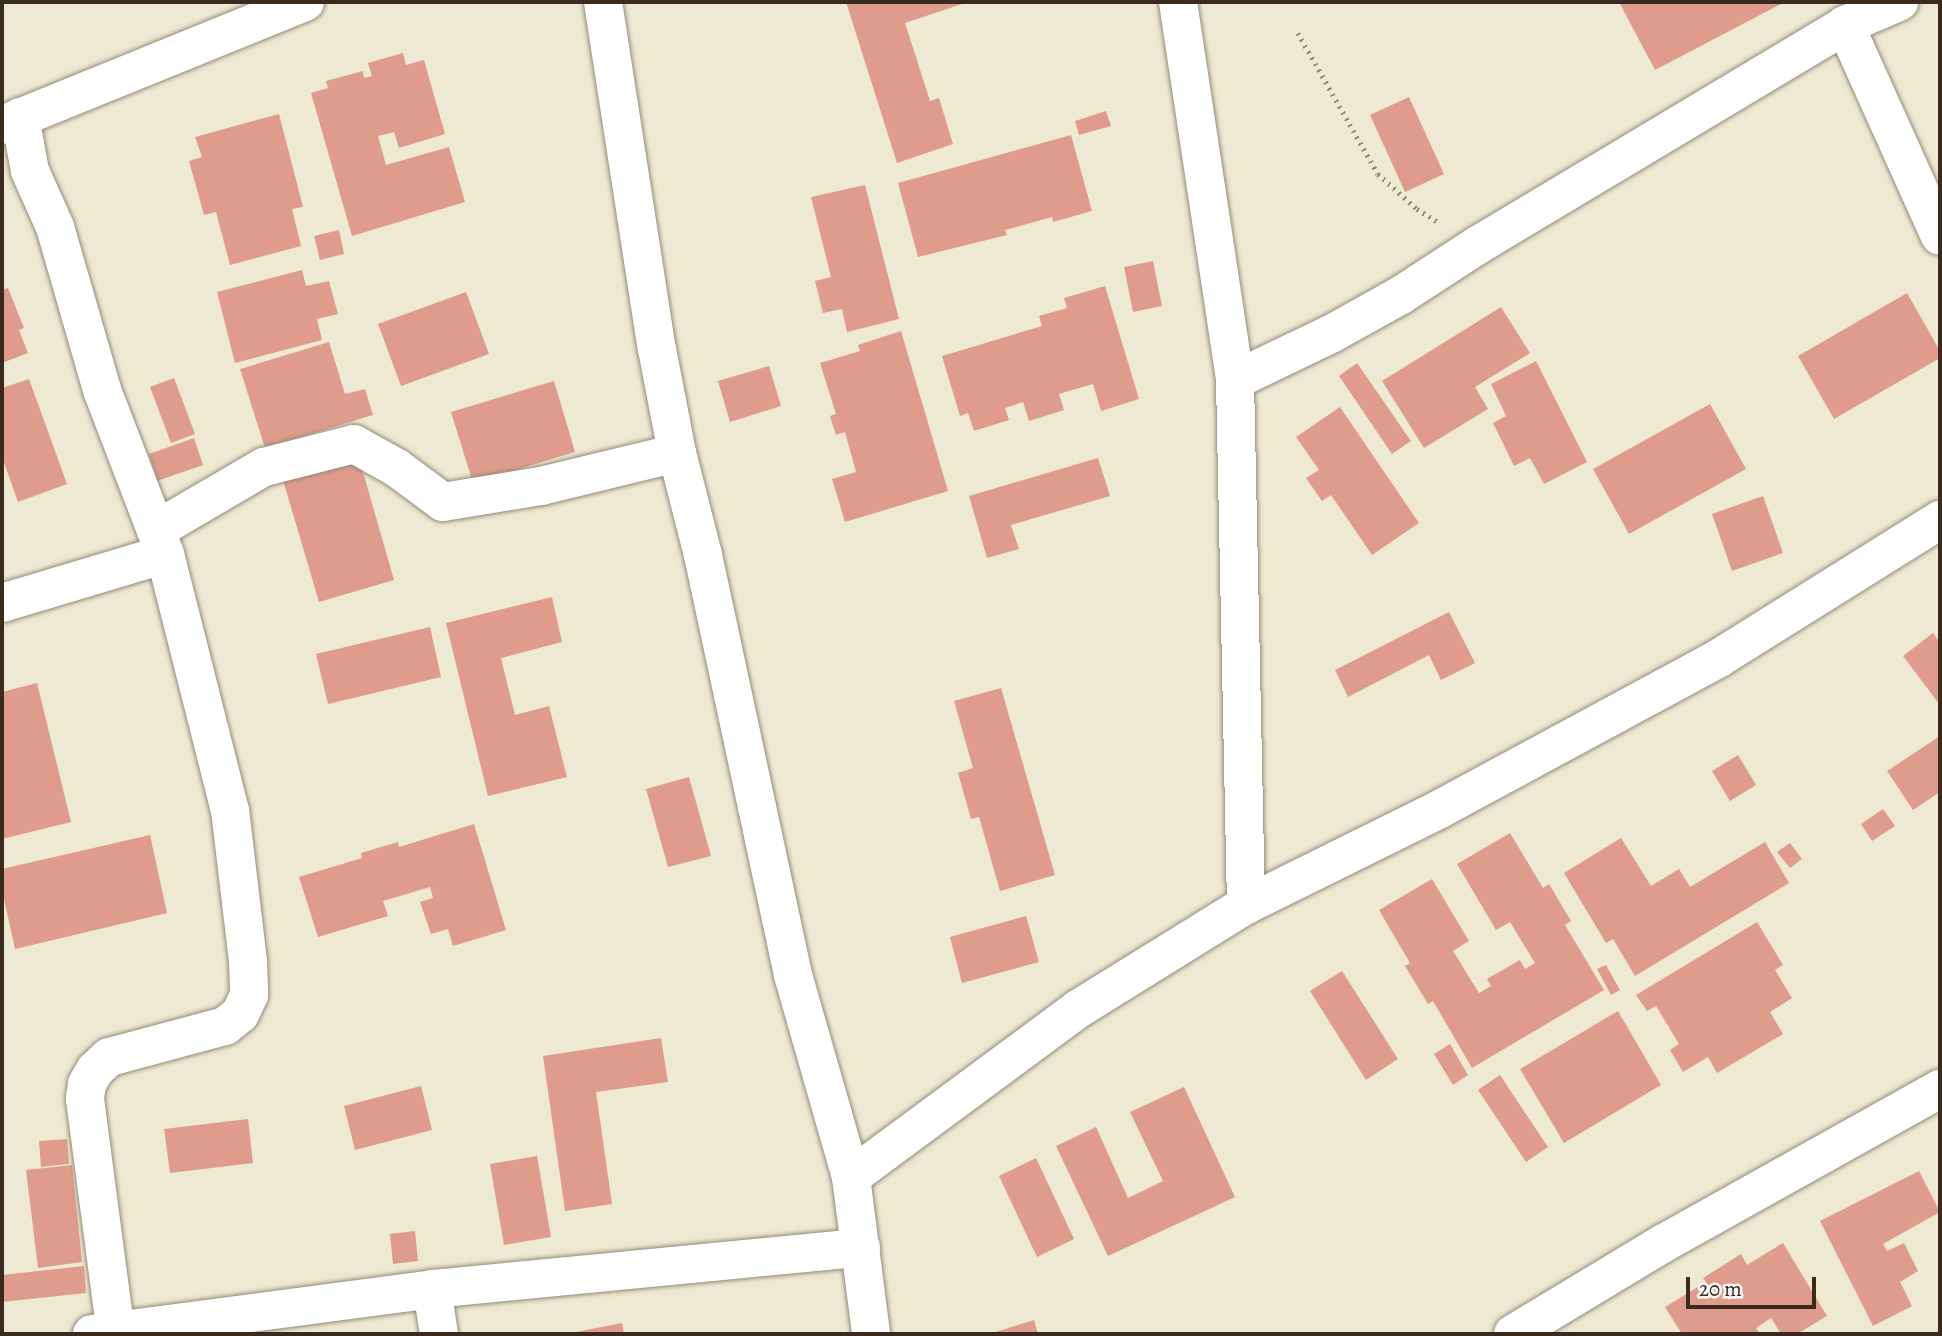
<!DOCTYPE html>
<html>
<head>
<meta charset="utf-8">
<style>
  body { margin:0 }
  #map { position:relative; width:1942px; height:1336px; overflow:hidden; background:#ede9d2; font-family:Alegreya,serif }
  div>[style] { position:absolute }
  [style*='--x'] { left:calc(var(--x)*1px); top:calc(var(--y)*1px); width:calc(var(--w)*1px); rotate:calc(var(--a)*1deg) }
  .building>* { inset:0; background:#df9c8c }
  .path>* { height:4.5px; margin-top:-2.25px; transform-origin:0; background:repeating-linear-gradient(90deg,#948a78 0 2px,transparent 0 7px) }
  .roads { filter:drop-shadow(0 0 2px #948a78) drop-shadow(0 0 2px #948a78) }
  .street>* { height:38px; margin:-19px; padding:0 19px; transform-origin:19px; border-radius:19px; background:#fff }
  span { translate:-50% -50%; white-space:nowrap; text-align:center; line-height:1.15; -webkit-text-stroke:6px #f6f6f2; paint-order:stroke }
  .frame { position:absolute; inset:0; border:4px solid #3b2a1e; pointer-events:none }
  .scale { position:absolute; left:1686px; top:1277px; width:130px; height:32px; box-sizing:border-box; border:4px solid #3b2a1e; border-top:0; padding-left:9px; font-size:21px; line-height:24px; white-space:nowrap; color:#3b2a1e; -webkit-text-stroke:5px #f6f6f2; paint-order:stroke }
</style>
</head>
<body>
<div id="map">
  <div class="building">
    <div style="clip-path:polygon(846px 2px,968px 2px,905px 23px,930px 101px,939px 98px,953px 144px,897px 163px)"></div>
    <div style="clip-path:polygon(1619px 2px,1785px 2px,1655px 70px)"></div>
    <div style="clip-path:polygon(403px 53px,406px 65px,424px 60px,445px 134px,399px 148px,394px 132px,378px 136px,386px 165px,449px 147px,465px 202px,352px 236px,311px 93px,328px 88px,326px 81px,363px 71px,364px 78px,372px 76px,368px 63px)"></div>
    <div style="clip-path:polygon(1409px 97px,1444px 174px,1405px 192px,1370px 115px)"></div>
    <div style="clip-path:polygon(1106px 111px,1111px 126px,1079px 135px,1075px 121px)"></div>
    <div style="clip-path:polygon(279px 114px,303px 207px,292px 209px,301px 246px,230px 265px,216px 212px,204px 215px,189px 161px,202px 157px,195px 137px)"></div>
    <div style="clip-path:polygon(1071px 135px,1092px 211px,1053px 222px,1052px 217px,1005px 230px,1007px 235px,918px 257px,898px 183px)"></div>
    <div style="clip-path:polygon(865px 185px,899px 319px,847px 332px,842px 309px,823px 313px,815px 281px,831px 277px,811px 197px)"></div>
    <div style="clip-path:polygon(339px 230px,344px 254px,320px 260px,314px 236px)"></div>
    <div style="clip-path:polygon(1153px 261px,1162px 306px,1133px 312px,1124px 267px)"></div>
    <div style="clip-path:polygon(302px 270px,306px 286px,329px 281px,338px 314px,317px 319px,322px 340px,235px 363px,217px 292px)"></div>
    <div style="clip-path:polygon(1105px 286px,1139px 399px,1101px 411px,1093px 384px,1059px 394px,1064px 410px,1029px 421px,1023px 402px,1005px 408px,1009px 420px,974px 431px,968px 413px,960px 416px,942px 356px,1042px 326px,1039px 316px,1067px 308px,1064px 298px)"></div>
    <div style="clip-path:polygon(8px 288px,24px 328px,19px 330px,28px 353px,2px 363px,2px 290px)"></div>
    <div style="clip-path:polygon(466px 292px,489px 354px,401px 386px,378px 324px)"></div>
    <div style="clip-path:polygon(1907px 293px,1940px 351px,1940px 358px,1834px 419px,1798px 356px)"></div>
    <div style="clip-path:polygon(1501px 307px,1530px 353px,1475px 387px,1488px 409px,1424px 448px,1382px 381px)"></div>
    <div style="clip-path:polygon(901px 331px,948px 491px,845px 522px,832px 479px,856px 472px,845px 432px,836px 435px,830px 416px,836px 414px,820px 363px,860px 351px,858px 345px)"></div>
    <div style="clip-path:polygon(329px 342px,345px 394px,365px 389px,373px 415px,265px 448px,240px 369px)"></div>
    <div style="clip-path:polygon(1536px 361px,1587px 462px,1544px 484px,1530px 458px,1514px 466px,1493px 423px,1506px 416px,1491px 384px)"></div>
    <div style="clip-path:polygon(1357px 363px,1411px 441px,1392px 454px,1339px 376px)"></div>
    <div style="clip-path:polygon(769px 366px,781px 406px,730px 422px,718px 381px)"></div>
    <div style="clip-path:polygon(174px 378px,195px 434px,171px 443px,150px 387px)"></div>
    <div style="clip-path:polygon(29px 379px,67px 484px,18px 502px,2px 457px,2px 388px)"></div>
    <div style="clip-path:polygon(554px 381px,575px 452px,473px 483px,451px 412px)"></div>
    <div style="clip-path:polygon(1710px 404px,1746px 469px,1629px 534px,1593px 469px)"></div>
    <div style="clip-path:polygon(1340px 407px,1419px 523px,1372px 555px,1331px 495px,1322px 501px,1306px 478px,1319px 470px,1296px 437px)"></div>
    <div style="clip-path:polygon(194px 438px,203px 465px,157px 481px,149px 454px)"></div>
    <div style="clip-path:polygon(359px 458px,394px 580px,319px 602px,283px 480px)"></div>
    <div style="clip-path:polygon(1098px 458px,1110px 496px,1011px 525px,1019px 549px,987px 558px,969px 496px)"></div>
    <div style="clip-path:polygon(1763px 496px,1783px 553px,1732px 571px,1712px 514px)"></div>
    <div style="clip-path:polygon(552px 597px,562px 642px,501px 658px,515px 715px,549px 706px,567px 777px,488px 796px,446px 623px)"></div>
    <div style="clip-path:polygon(1449px 612px,1475px 663px,1441px 680px,1429px 655px,1348px 697px,1335px 670px)"></div>
    <div style="clip-path:polygon(430px 627px,441px 677px,328px 704px,316px 654px)"></div>
    <div style="clip-path:polygon(1933px 633px,1940px 643px,1940px 705px,1903px 656px)"></div>
    <div style="clip-path:polygon(37px 683px,71px 822px,2px 839px,2px 692px)"></div>
    <div style="clip-path:polygon(1001px 688px,1055px 875px,1000px 891px,979px 817px,971px 819px,958px 773px,973px 768px,954px 701px)"></div>
    <div style="clip-path:polygon(1940px 736px,1940px 792px,1913px 810px,1887px 771px)"></div>
    <div style="clip-path:polygon(1738px 755px,1756px 785px,1730px 801px,1712px 771px)"></div>
    <div style="clip-path:polygon(689px 777px,711px 856px,668px 867px,646px 789px)"></div>
    <div style="clip-path:polygon(1883px 809px,1895px 826px,1872px 841px,1861px 824px)"></div>
    <div style="clip-path:polygon(474px 824px,506px 930px,453px 946px,448px 929px,431px 934px,420px 902px,433px 898px,430px 887px,383px 901px,388px 916px,318px 937px,299px 877px,362px 858px,361px 853px,398px 842px,399px 847px)"></div>
    <div style="clip-path:polygon(1510px 833px,1543px 888px,1549px 884px,1571px 921px,1565px 925px,1604px 990px,1472px 1068px,1433px 1001px,1428px 1004px,1405px 966px,1410px 963px,1379px 910px,1432px 879px,1469px 941px,1453px 951px,1479px 993px,1491px 986px,1487px 979px,1520px 960px,1525px 969px,1535px 963px,1510px 922px,1496px 930px,1457px 864px)"></div>
    <div style="clip-path:polygon(150px 835px,167px 913px,15px 949px,2px 890px,2px 869px)"></div>
    <div style="clip-path:polygon(1621px 838px,1651px 886px,1679px 869px,1690px 887px,1765px 842px,1789px 883px,1635px 976px,1613px 939px,1606px 943px,1564px 873px)"></div>
    <div style="clip-path:polygon(1790px 843px,1802px 859px,1790px 868px,1777px 852px)"></div>
    <div style="clip-path:polygon(1026px 916px,1039px 962px,962px 983px,950px 937px)"></div>
    <div style="clip-path:polygon(1757px 922px,1783px 965px,1775px 970px,1792px 998px,1770px 1012px,1783px 1034px,1717px 1073px,1708px 1057px,1683px 1072px,1670px 1050px,1679px 1044px,1656px 1006px,1647px 1011px,1636px 995px)"></div>
    <div style="clip-path:polygon(1606px 965px,1620px 990px,1611px 995px,1597px 969px)"></div>
    <div style="clip-path:polygon(1342px 971px,1398px 1059px,1366px 1080px,1310px 991px)"></div>
    <div style="clip-path:polygon(1618px 1011px,1661px 1085px,1564px 1143px,1520px 1069px)"></div>
    <div style="clip-path:polygon(661px 1038px,668px 1082px,596px 1092px,612px 1204px,565px 1211px,543px 1056px)"></div>
    <div style="clip-path:polygon(1450px 1044px,1468px 1075px,1453px 1085px,1434px 1054px)"></div>
    <div style="clip-path:polygon(1500px 1075px,1548px 1147px,1526px 1162px,1478px 1090px)"></div>
    <div style="clip-path:polygon(421px 1086px,432px 1130px,355px 1150px,344px 1106px)"></div>
    <div style="clip-path:polygon(1184px 1087px,1235px 1197px,1108px 1256px,1056px 1146px,1096px 1127px,1128px 1198px,1163px 1181px,1130px 1112px)"></div>
    <div style="clip-path:polygon(248px 1119px,253px 1163px,170px 1173px,164px 1129px)"></div>
    <div style="clip-path:polygon(67px 1139px,69px 1164px,41px 1167px,39px 1141px)"></div>
    <div style="clip-path:polygon(537px 1156px,551px 1237px,504px 1245px,490px 1164px)"></div>
    <div style="clip-path:polygon(1036px 1158px,1074px 1239px,1037px 1257px,999px 1176px)"></div>
    <div style="clip-path:polygon(72px 1165px,82px 1262px,38px 1268px,26px 1170px)"></div>
    <div style="clip-path:polygon(1919px 1171px,1940px 1212px,1883px 1244px,1887px 1251px,1904px 1243px,1918px 1271px,1900px 1282px,1912px 1306px,1873px 1326px,1820px 1221px)"></div>
    <div style="clip-path:polygon(415px 1231px,418px 1261px,393px 1264px,390px 1234px)"></div>
    <div style="clip-path:polygon(1783px 1243px,1827px 1316px,1797px 1334px,1781px 1334px,1771px 1318px,1756px 1328px,1760px 1334px,1682px 1334px,1665px 1307px,1706px 1282px,1703px 1278px,1741px 1254px,1747px 1265px)"></div>
    <div style="clip-path:polygon(84px 1266px,86px 1293px,2px 1302px,2px 1275px)"></div>
    <div style="clip-path:polygon(1034px 1320px,1038px 1334px,989px 1334px)"></div>
    <div style="clip-path:polygon(622px 1323px,624px 1334px,571px 1334px,571px 1333px)"></div>
  </div>
  <div class="path">
    <div style="--x:1298;--y:33;--w:162;--a:60.4"></div>
    <div style="--x:1378;--y:174;--w:52;--a:41.9"></div>
    <div style="--x:1417;--y:209;--w:25;--a:32"></div>
  </div>
  <div class="roads">
    <div class="street">
      <div style="--x:603;--y:2;--w:351;--a:81.2"></div>
      <div style="--x:657;--y:349;--w:106;--a:79.1"></div>
      <div style="--x:677;--y:453;--w:105;--a:75.7"></div>
      <div style="--x:703;--y:555;--w:430;--a:77.9"></div>
      <div style="--x:793;--y:975;--w:210;--a:74"></div>
      <div style="--x:851;--y:1177;--w:158;--a:82.7"></div>
      <div style="--x:1178;--y:2;--w:382;--a:81.4"></div>
      <div style="--x:1235;--y:380;--w:525;--a:88.8"></div>
      <div style="--x:1845;--y:25;--w:231;--a:65.8"></div>
      <div style="--x:20;--y:117;--w:55;--a:79.5"></div>
      <div style="--x:30;--y:171;--w:61;--a:65.9"></div>
      <div style="--x:55;--y:227;--w:170;--a:73.9"></div>
      <div style="--x:102;--y:390;--w:176;--a:69"></div>
      <div style="--x:165;--y:554;--w:264;--a:75.8"></div>
      <div style="--x:230;--y:810;--w:152;--a:83.2"></div>
      <div style="--x:248;--y:961;--w:34;--a:88"></div>
      <div style="--x:249;--y:995;--w:21;--a:115"></div>
      <div style="--x:240;--y:1014;--w:19;--a:141"></div>
      <div style="--x:225;--y:1026;--w:120;--a:165"></div>
      <div style="--x:109;--y:1057;--w:19;--a:137"></div>
      <div style="--x:95;--y:1070;--w:16;--a:120"></div>
      <div style="--x:87;--y:1084;--w:15;--a:98"></div>
      <div style="--x:85;--y:1099;--w:236;--a:82.5"></div>
      <div style="--x:2;--y:125;--w:327;--a:-22.1"></div>
      <div style="--x:1235;--y:380;--w:106;--a:-25.6"></div>
      <div style="--x:1331;--y:334;--w:80;--a:-29.1"></div>
      <div style="--x:1401;--y:295;--w:92;--a:-33"></div>
      <div style="--x:1478;--y:245;--w:428;--a:-30.9"></div>
      <div style="--x:1845;--y:25;--w:59;--a:-23.1"></div>
      <div style="--x:156;--y:530;--w:125;--a:-30.3"></div>
      <div style="--x:264;--y:467;--w:93;--a:-14.3"></div>
      <div style="--x:354;--y:444;--w:49;--a:29.2"></div>
      <div style="--x:397;--y:468;--w:57;--a:36.5"></div>
      <div style="--x:443;--y:502;--w:99;--a:-9.3"></div>
      <div style="--x:541;--y:486;--w:140;--a:-13.6"></div>
      <div style="--x:2;--y:603;--w:170;--a:-16.7"></div>
      <div style="--x:851;--y:1177;--w:282;--a:-36.5"></div>
      <div style="--x:1078;--y:1009;--w:198;--a:-31.8"></div>
      <div style="--x:1246;--y:905;--w:216;--a:-26.3"></div>
      <div style="--x:1440;--y:809;--w:317;--a:-28.4"></div>
      <div style="--x:1719;--y:658;--w:261;--a:-32"></div>
      <div style="--x:432;--y:1289;--w:46;--a:81.2"></div>
      <div style="--x:92;--y:1334;--w:343;--a:-7.5"></div>
      <div style="--x:432;--y:1289;--w:431;--a:-5.5"></div>
      <div style="--x:1513;--y:1334;--w:176;--a:-31.1"></div>
      <div style="--x:1664;--y:1243;--w:316;--a:-29.2"></div>
    </div>
  </div>
  <div class="frame"></div>
  <div class="scale">20 m</div>
</div>
</body>
</html>
